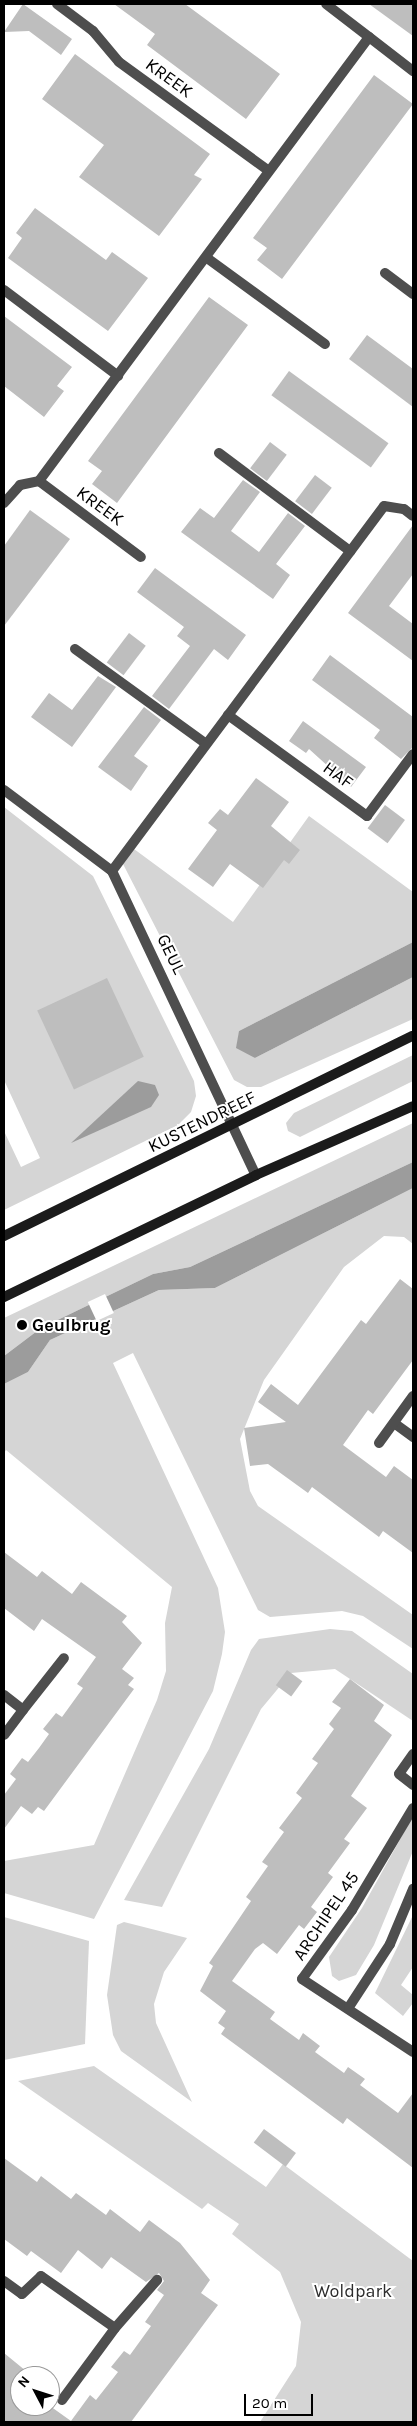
<!DOCTYPE html>
<style>
body{margin:0}
#map{position:relative;width:417px;height:2426px;overflow:hidden;background:#fff;font-family:Karla,sans-serif}
div>[style]{position:absolute}
.green>*{inset:0;background:#d5d5d5}
.water>*{inset:0;background:#9c9c9c}
.pier>*{inset:0;background:#fff;transform-origin:0 0}
.building>*{inset:0;background:#bebebe;transform-origin:0 0}
.minor>*{height:10px;margin:-5px;padding:0 5px;transform-origin:5px;border-radius:5px;background:#4e4e4e}
.secondary>*{height:10px;margin:-5px;padding:0 5px;transform-origin:5px;border-radius:5px;background:#1b1b1b}
.dots>*{width:14px;height:14px;translate:-50% -50%;box-sizing:border-box;border:2px solid #fff;border-radius:50%}
span{translate:-50% -50%;white-space:nowrap;text-align:center;line-height:1.15;-webkit-text-stroke:4px #fff;paint-order:stroke}
.street-label{font-size:18px;color:#000}
.poi-label{font-size:18px;color:#000;font-weight:700}
.left{translate:0 -50%;text-align:left}
.park-label{font-size:18px;color:#2c2c2c}
.frame{position:absolute;inset:0;border:5px solid #000;pointer-events:none}
.north{position:absolute;left:10px;top:2366px;width:50px;height:50px;box-sizing:border-box;background:#fff;border:1px solid #999;border-radius:50%;rotate:310deg;font-size:14px;font-weight:700;line-height:20px;text-align:center;color:#000}
.north::after{content:'';display:block;margin:auto;width:18px;height:22px;background:#000;clip-path:polygon(50% 0,100% 100%,50% 72%,0 100%)}
.scale{position:absolute;left:244px;top:2394px;width:69px;height:22px;box-sizing:border-box;border:2px solid #000;border-top:0;padding-left:6px;font-size:15px;line-height:18px;white-space:nowrap;color:#000;-webkit-text-stroke:4px #fff;paint-order:stroke}
</style>
<div id="map">
<div class="green">
<div style="clip-path:polygon(4px 807px,93px 876px,194px 1081px,196px 1096px,191px 1112px,178px 1125px,4px 1210px,4px 1131px,21px 1167px,40px 1158px,4px 1080px)"></div>
<div style="clip-path:polygon(309px 816px,413px 892px,413px 942px,239px 1031px,255px 1058px,413px 977px,413px 1019px,261px 1087px,247px 1087px,234px 1080px,123px 864px,134px 849px,233px 922px)"></div>
<div style="clip-path:polygon(413px 1055px,413px 1081px,300px 1137px,288px 1131px,286px 1123px,294px 1113px)"></div>
<div style="clip-path:polygon(413px 1123px,413px 1162px,190px 1267px,153px 1274px,41px 1328px,4px 1356px,4px 1318px)"></div>
<div style="clip-path:polygon(413px 1188px,413px 1244px,404px 1237px,384px 1236px,344px 1267px,264px 1380px,240px 1439px,250px 1491px,258px 1506px,413px 1615px,413px 1649px,363px 1616px,342px 1611px,270px 1617px,258px 1610px,133px 1353px,113px 1363px,218px 1588px,225px 1632px,222px 1654px,213px 1691px,94px 1919px,4px 1893px,4px 1861px,94px 1845px,157px 1700px,166px 1671px,165px 1623px,172px 1587px,6px 1450px,4px 1453px,4px 1384px,28px 1372px,50px 1340px,159px 1290px,215px 1288px)"></div>
<div style="clip-path:polygon(330px 1629px,352px 1631px,413px 1674px,413px 1721px,335px 1669px,291px 1673px,261px 1709px,162px 1907px,124px 1900px,209px 1749px,251px 1650px,259px 1639px)"></div>
<div style="clip-path:polygon(413px 1816px,413px 1851px,374px 1945px,356px 1975px,339px 1981px,332px 1976px,329px 1957px,362px 1908px)"></div>
<div style="clip-path:polygon(413px 1915px,413px 1967px,401px 1985px,413px 1995px,413px 2003px,403px 2016px,375px 1993px)"></div>
<div style="clip-path:polygon(4px 1917px,89px 1941px,85px 2044px,4px 2060px)"></div>
<div style="clip-path:polygon(124px 1922px,187px 1938px,164px 1972px,154px 2004px,156px 2023px,192px 2102px,121px 2051px,113px 2035px,107px 1995px,117px 1925px)"></div>
<div style="clip-path:polygon(94px 2066px,266px 2187px,283px 2164px,413px 2261px,413px 2422px,260px 2422px,296px 2366px,301px 2322px,280px 2272px,232px 2234px,239px 2224px,208px 2203px,202px 2209px,18px 2081px)"></div>
</div>
<div class="water">
<div style="clip-path:polygon(413px 942px,413px 977px,255px 1058px,236px 1048px,239px 1031px)"></div>
<div style="clip-path:polygon(138px 1081px,155px 1085px,159px 1095px,151px 1107px,71px 1143px)"></div>
<div style="clip-path:polygon(413px 1162px,413px 1188px,215px 1288px,159px 1290px,50px 1340px,28px 1372px,4px 1384px,4px 1356px,41px 1328px,153px 1274px,190px 1267px)"></div>
</div>
<div class="pier">
<div style="left:105px;top:1294px;width:21px;height:19px;rotate:65deg"></div>
</div>
<div class="building">
<div style="clip-path:polygon(23px 4px,72px 39px,61px 55px,29px 31px,4px 32px)"></div>
<div style="clip-path:polygon(114px 4px,185px 4px,280px 74px,246px 119px,147px 45px,155px 34px)"></div>
<div style="clip-path:polygon(369px 4px,413px 4px,413px 36px)"></div>
<div style="clip-path:polygon(75px 54px,210px 154px,194px 175px,202px 179px,159px 236px,79px 177px,104px 145px,42px 99px)"></div>
<div style="clip-path:polygon(374px 75px,413px 104px,282px 279px,257px 260px,267px 248px,253px 238px)"></div>
<div style="clip-path:polygon(35px 208px,106px 260px,112px 252px,148px 278px,108px 331px,8px 258px,22px 238px,16px 233px)"></div>
<div style="clip-path:polygon(209px 297px,248px 325px,117px 503px,92px 484px,102px 471px,88px 461px)"></div>
<div style="clip-path:polygon(4px 316px,72px 367px,57px 386px,64px 391px,44px 417px,4px 386px)"></div>
<div style="clip-path:polygon(367px 335px,413px 369px,413px 407px,349px 359px)"></div>
<div style="left:289px;top:371px;width:123px;height:30px;rotate:36deg"></div>
<div style="left:270px;top:442px;width:21px;height:33px;rotate:37deg"></div>
<div style="left:315px;top:475px;width:21px;height:33px;rotate:37deg"></div>
<div style="clip-path:polygon(243px 480px,260px 492px,231px 531px,259px 552px,288px 513px,305px 526px,276px 564px,290px 575px,273px 599px,181px 532px,200px 508px,214px 518px)"></div>
<div style="clip-path:polygon(30px 510px,70px 539px,4px 626px,4px 546px)"></div>
<div style="clip-path:polygon(413px 525px,413px 574px,389px 606px,413px 624px,413px 661px,348px 613px)"></div>
<div style="clip-path:polygon(155px 568px,246px 635px,228px 660px,214px 649px,169px 709px,152px 696px,190px 646px,177px 636px,184px 627px,137px 592px)"></div>
<div style="left:129px;top:633px;width:21px;height:37px;rotate:37deg"></div>
<div style="clip-path:polygon(330px 655px,413px 717px,413px 747px,401px 759px,374px 738px,380px 730px,312px 680px)"></div>
<div style="clip-path:polygon(98px 676px,116px 687px,72px 747px,31px 717px,49px 693px,72px 710px)"></div>
<div style="clip-path:polygon(144px 707px,161px 720px,134px 756px,148px 766px,131px 791px,98px 767px)"></div>
<div style="clip-path:polygon(303px 721px,366px 767px,351px 787px,309px 749px,306px 753px,289px 741px)"></div>
<div style="clip-path:polygon(256px 778px,289px 802px,271px 826px,300px 850px,289px 864px,284px 860px,263px 888px,230px 864px,213px 887px,188px 869px,217px 830px,208px 823px,220px 809px,228px 815px)"></div>
<div style="left:385px;top:805px;width:25px;height:29px;rotate:37deg"></div>
<div style="left:107px;top:978px;width:87px;height:77px;rotate:65deg"></div>
<div style="clip-path:polygon(400px 1279px,413px 1289px,413px 1360px,373px 1414px,368px 1410px,343px 1445px,386px 1477px,394px 1466px,413px 1480px,413px 1553px,383px 1531px,379px 1537px,312px 1487px,308px 1493px,268px 1464px,250px 1466px,244px 1428px,286px 1422px,258px 1402px,271px 1384px,298px 1405px,361px 1320px,366px 1324px)"></div>
<div style="clip-path:polygon(4px 1552px,37px 1577px,42px 1571px,72px 1594px,81px 1582px,127px 1616px,122px 1622px,142px 1643px,122px 1669px,134px 1678px,128px 1685px,134px 1689px,44px 1811px,38px 1807px,32px 1814px,21px 1806px,4px 1829px,4px 1795px,16px 1779px,10px 1774px,22px 1758px,28px 1762px,39px 1748px,49px 1734px,43px 1729px,56px 1713px,62px 1717px,83px 1688px,77px 1684px,96px 1657px,42px 1619px,34px 1631px,4px 1608px)"></div>
<div style="left:287px;top:1670px;width:19px;height:19px;rotate:36deg"></div>
<div style="clip-path:polygon(350px 1679px,384px 1705px,374px 1721px,392px 1735px,351px 1796px,367px 1808px,344px 1839px,350px 1843px,328px 1873px,333px 1877px,311px 1907px,317px 1912px,304px 1929px,299px 1925px,277px 1954px,263px 1943px,255px 1949px,232px 1981px,275px 2012px,270px 2019px,299px 2040px,303px 2033px,320px 2046px,315px 2052px,344px 2073px,348px 2067px,365px 2079px,360px 2085px,398px 2113px,413px 2093px,413px 2168px,347px 2118px,343px 2124px,221px 2034px,225px 2028px,218px 2023px,226px 2011px,200px 1991px,213px 1966px,209px 1963px,251px 1901px,246px 1897px,268px 1866px,262px 1862px,284px 1832px,279px 1828px,302px 1798px,296px 1793px,318px 1763px,312px 1759px,334px 1729px,329px 1724px,341px 1708px,332px 1702px)"></div>
<div style="left:264px;top:2129px;width:40px;height:17px;rotate:37deg"></div>
<div style="clip-path:polygon(4px 2158px,37px 2182px,41px 2176px,71px 2199px,76px 2193px,106px 2215px,110px 2209px,140px 2232px,149px 2220px,180px 2243px,210px 2280px,201px 2293px,218px 2305px,131px 2422px,4px 2422px,4px 2353px,26px 2371px,18px 2382px,20px 2406px,50px 2406px,71px 2421px,90px 2395px,96px 2400px,118px 2372px,111px 2367px,124px 2351px,130px 2355px,151px 2326px,145px 2322px,164px 2295px,157px 2290px,164px 2281px,159px 2273px,146px 2282px,111px 2257px,102px 2269px,78px 2250px,61px 2273px,31px 2251px,27px 2256px,4px 2239px)"></div>
</div>
<div class="minor">
<div style="left:57px;top:4px;width:45px;rotate:36.9deg"></div>
<div style="left:93px;top:31px;width:40px;rotate:50deg"></div>
<div style="left:119px;top:62px;width:185px;rotate:36deg"></div>
<div style="left:369px;top:37px;width:56px;rotate:37.7deg"></div>
<div style="left:207px;top:258px;width:146px;rotate:36.1deg"></div>
<div style="left:385px;top:273px;width:35px;rotate:37deg"></div>
<div style="left:4px;top:290px;width:143px;rotate:37deg"></div>
<div style="left:219px;top:453px;width:164px;rotate:36.8deg"></div>
<div style="left:39px;top:481px;width:127px;rotate:36.7deg"></div>
<div style="left:4px;top:503px;width:24px;rotate:-48deg"></div>
<div style="left:20px;top:485px;width:19px;rotate:-12deg"></div>
<div style="left:39px;top:481px;width:553px;rotate:-53.38deg"></div>
<div style="left:369px;top:37px;width:54px;rotate:-142.5deg"></div>
<div style="left:75px;top:649px;width:160px;rotate:35.9deg"></div>
<div style="left:228px;top:715px;width:172px;rotate:36deg"></div>
<div style="left:367px;top:816px;width:77px;rotate:-53.4deg"></div>
<div style="left:4px;top:790px;width:135px;rotate:36.9deg"></div>
<div style="left:112px;top:871px;width:336px;rotate:64.7deg"></div>
<div style="left:112px;top:871px;width:455px;rotate:-53.3deg"></div>
<div style="left:384px;top:506px;width:20px;rotate:9deg"></div>
<div style="left:404px;top:509px;width:11px;rotate:38deg"></div>
<div style="left:394px;top:1423px;width:24px;rotate:36deg"></div>
<div style="left:379px;top:1443px;width:58px;rotate:-54.1deg"></div>
<div style="left:4px;top:1695px;width:24px;rotate:38deg"></div>
<div style="left:23px;top:1710px;width:31px;rotate:127deg"></div>
<div style="left:23px;top:1710px;width:66px;rotate:-51.7deg"></div>
<div style="left:413px;top:1754px;width:24px;rotate:125deg"></div>
<div style="left:399px;top:1774px;width:18px;rotate:38deg"></div>
<div style="left:413px;top:1808px;width:119px;rotate:120.9deg"></div>
<div style="left:352px;top:1910px;width:85px;rotate:125.9deg"></div>
<div style="left:302px;top:1979px;width:133px;rotate:33.3deg"></div>
<div style="left:349px;top:2007px;width:75px;rotate:-56.9deg"></div>
<div style="left:390px;top:1944px;width:60px;rotate:-67.3deg"></div>
<div style="left:4px;top:2281px;width:22px;rotate:36deg"></div>
<div style="left:22px;top:2294px;width:26px;rotate:-43deg"></div>
<div style="left:41px;top:2276px;width:90px;rotate:35.1deg"></div>
<div style="left:62px;top:2400px;width:89px;rotate:-53.6deg"></div>
<div style="left:115px;top:2328px;width:64px;rotate:-48.8deg"></div>
</div>
<div class="secondary">
<div style="left:4px;top:1236px;width:455px;rotate:-26.1deg"></div>
<div style="left:4px;top:1297px;width:280px;rotate:-25.8deg"></div>
<div style="left:256px;top:1175px;width:171px;rotate:-23.7deg"></div>
</div>
<div class="dots">
<div style="left:22px;top:1325px;background:#000"></div>
</div>
<div class="street-label">
<span style="left:169px;top:78px;rotate:36deg">KREEK</span>
<span style="left:100px;top:506px;rotate:36deg">KREEK</span>
<span style="left:338px;top:775px;rotate:36deg">HAF</span>
<span style="left:171px;top:954px;rotate:64deg">GEUL</span>
<span style="left:202px;top:1122px;rotate:-26deg">KUSTENDREEF</span>
<span style="left:326px;top:1916px;rotate:-56deg">ARCHIPEL 45</span>
</div>
<div class="poi-label">
<span class="left" style="left:32px;top:1325px">Geulbrug</span>
</div>
<div class="park-label">
<span style="left:353px;top:2291px">Woldpark</span>
</div>
<div class="frame"></div>
<div class="north">N</div>
<div class="scale">20 m</div>
</div>
